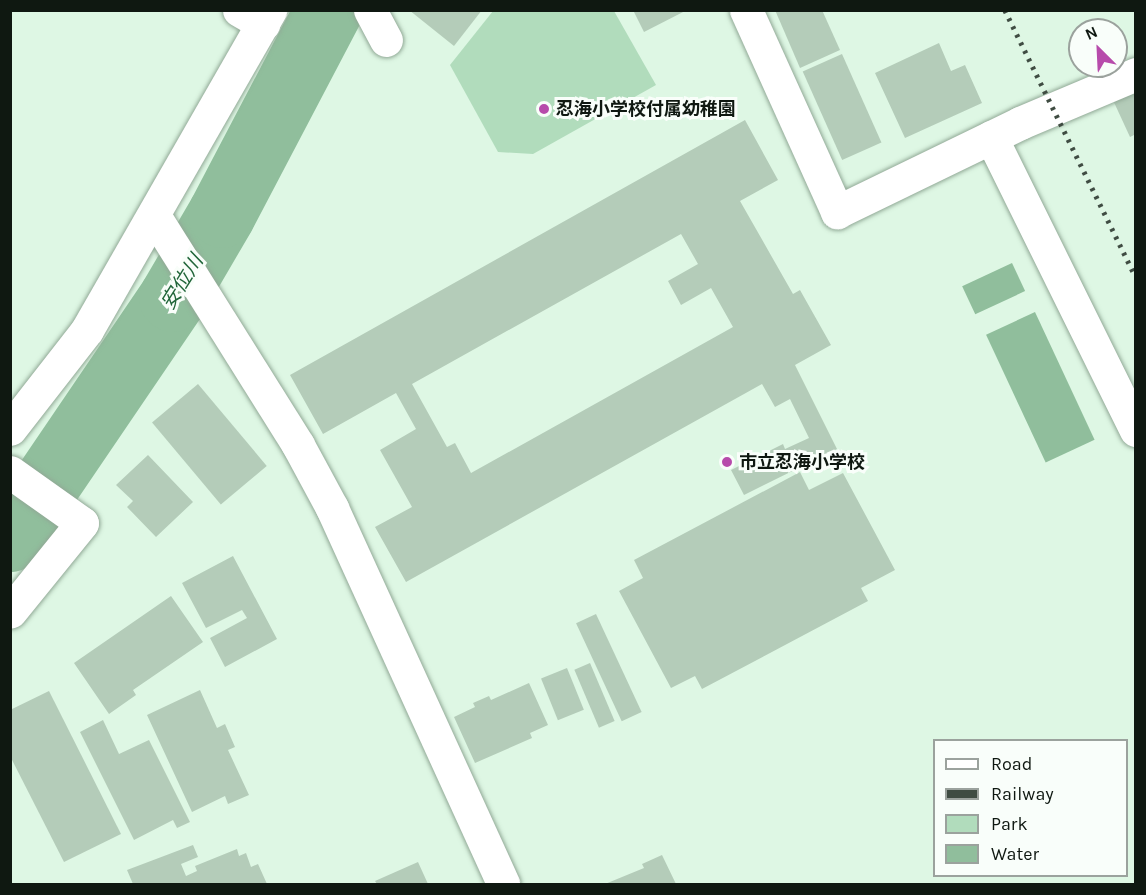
<!DOCTYPE html>
<meta charset="utf-8">
<style>
body{margin:0}
#map{position:relative;width:1146px;height:895px;overflow:hidden;background:#def7e4;font-family:Karla,"Noto Sans JP",sans-serif}
div>[style]{position:absolute}
.green>*{inset:0;background:#b1dcbc}
.water>*{inset:0;background:#90be9c;transform-origin:0 0}
.river>*{height:68px;margin:-34px;padding:0 34px;transform-origin:34px;border-radius:34px;background:#90be9c}
.building>*{inset:0;background:#b4ccb9;transform-origin:0 0}
.roads{filter:drop-shadow(0 0 2px #91a996) drop-shadow(0 0 2px #91a996)}
.street>*{height:33px;margin:-16.5px;padding:0 16.5px;transform-origin:16.5px;border-radius:16.5px;background:#fff}
.rail>*{height:4.5px;margin-top:-2.25px;transform-origin:0;background:repeating-linear-gradient(90deg,#3f4c42 0 3px,transparent 0 9px)}
.dots>*{width:16px;height:16px;translate:-50% -50%;box-sizing:border-box;border:3px solid #f9fefa;border-radius:50%}
span{translate:-50% -50%;white-space:nowrap;text-align:center;line-height:1.15;-webkit-text-stroke:6px #f9fefa;paint-order:stroke}
.poi-label{font-size:18px;color:#0f1811;font-weight:700}
.left{translate:0 -50%;text-align:left}
.water-label{font-size:20px;color:#21663a;font-style:italic}
.frame{position:absolute;inset:0;border:12px solid #0f1811;pointer-events:none}
.legend{position:absolute;left:933px;top:739px;width:195px;height:138px;box-sizing:border-box;background:#f9fefa;border:2px solid #9ba29d;margin:0;padding:8px 10px;list-style:none;font-size:18px;color:#0f1811}
.legend li{display:flex;align-items:center;gap:12px;height:30px}
.legend b{width:30px;border:2px solid #9ba29d}
.north{position:absolute;left:1068px;top:18px;width:60px;height:60px;box-sizing:border-box;background:#f9fefa;border:2px solid #9ba29d;border-radius:50%;rotate:336deg;font-size:16px;font-weight:700;line-height:24px;text-align:center;color:#0f1811}
.north::after{content:'';display:block;margin:auto;width:21px;height:27px;background:#b74bab;clip-path:polygon(50% 0,100% 100%,50% 72%,0 100%)}
</style>
<div id="map">
<div class="green">
<div style="clip-path:polygon(493px 11px,614px 11px,656px 85px,533px 154px,498px 152px,450px 65px)"></div>
</div>
<div class="water">
<div style="left:1012px;top:263px;width:31px;height:55px;rotate:65deg"></div>
<div style="left:1035px;top:312px;width:141px;height:54px;rotate:65deg"></div>
</div>
<div class="river">
<div style="left:10px;top:538px;width:290px;rotate:-55.8deg"></div>
<div style="left:173px;top:298px;width:97px;rotate:-59.7deg"></div>
<div style="left:222px;top:214px;width:230px;rotate:-62.3deg"></div>
</div>
<div class="building">
<div style="clip-path:polygon(409px 10px,482px 10px,454px 46px)"></div>
<div style="clip-path:polygon(633px 10px,687px 10px,644px 32px)"></div>
<div style="clip-path:polygon(775px 10px,822px 10px,840px 50px,800px 68px)"></div>
<div style="clip-path:polygon(939px 43px,951px 71px,965px 65px,982px 103px,905px 138px,875px 73px)"></div>
<div style="left:842px;top:54px;width:97px;height:43px;rotate:66deg"></div>
<div style="clip-path:polygon(1136px 87px,1136px 134px,1130px 137px,1112px 98px)"></div>
<div style="clip-path:polygon(evenodd,745px 120px,778px 180px,740px 201px,793px 294px,800px 290px,831px 345px,795px 365px,837px 449px,744px 495px,731px 470px,783px 444px,785px 449px,809px 438px,790px 399px,775px 407px,762px 384px,406px 582px,375px 527px,412px 507px,380px 450px,416px 429px,396px 393px,323px 434px,290px 375px,745px 120px,681px 234px,698px 264px,668px 281px,681px 305px,711px 288px,733px 327px,471px 473px,455px 443px,447px 447px,412px 384px,681px 234px)"></div>
<div style="left:198px;top:384px;width:107px;height:60px;rotate:50deg"></div>
<div style="clip-path:polygon(148px 455px,193px 502px,156px 537px,127px 507px,133px 501px,116px 485px)"></div>
<div style="clip-path:polygon(800px 472px,809px 490px,843px 473px,895px 570px,861px 588px,868px 601px,702px 689px,695px 676px,671px 688px,619px 591px,643px 578px,634px 560px)"></div>
<div style="clip-path:polygon(233px 556px,277px 639px,225px 667px,210px 638px,247px 618px,242px 610px,206px 628px,182px 583px)"></div>
<div style="clip-path:polygon(171px 596px,203px 642px,133px 690px,136px 695px,109px 714px,74px 663px)"></div>
<div style="left:596px;top:614px;width:108px;height:22px;rotate:65deg"></div>
<div style="left:590px;top:663px;width:63px;height:17px;rotate:67deg"></div>
<div style="left:567px;top:668px;width:45px;height:28px;rotate:68deg"></div>
<div style="clip-path:polygon(529px 683px,548px 725px,530px 733px,532px 738px,475px 763px,454px 717px,475px 707px,473px 703px,489px 696px,491px 700px)"></div>
<div style="clip-path:polygon(200px 690px,217px 728px,225px 724px,235px 747px,228px 750px,249px 795px,228px 804px,225px 796px,192px 812px,147px 715px)"></div>
<div style="clip-path:polygon(49px 691px,121px 834px,64px 862px,10px 756px,10px 710px)"></div>
<div style="clip-path:polygon(103px 720px,119px 754px,149px 740px,190px 822px,177px 828px,173px 820px,134px 840px,80px 732px)"></div>
<div style="clip-path:polygon(193px 845px,198px 857px,181px 864px,186px 876px,197px 871px,195px 866px,237px 849px,239px 856px,246px 853px,251px 867px,258px 864px,267px 884px,133px 884px,127px 870px)"></div>
<div style="clip-path:polygon(662px 855px,676px 884px,605px 884px,644px 868px,642px 864px)"></div>
<div style="clip-path:polygon(418px 862px,428px 884px,377px 884px,375px 881px)"></div>
</div>
<div class="roads">
<div class="street">
<div style="left:239px;top:10px;width:28px;rotate:30deg"></div>
<div style="left:370px;top:10px;width:34px;rotate:62deg"></div>
<div style="left:746px;top:10px;width:222px;rotate:65.7deg"></div>
<div style="left:837px;top:212px;width:203px;rotate:-25.9deg"></div>
<div style="left:1020px;top:123px;width:126px;rotate:-22.9deg"></div>
<div style="left:991px;top:137px;width:327px;rotate:63.7deg"></div>
<div style="left:155px;top:217px;width:269px;rotate:57.9deg"></div>
<div style="left:298px;top:445px;width:72px;rotate:61.6deg"></div>
<div style="left:332px;top:508px;width:413px;rotate:65.5deg"></div>
<div style="left:10px;top:429px;width:125px;rotate:-52.1deg"></div>
<div style="left:87px;top:330px;width:369px;rotate:-60.2deg"></div>
<div style="left:10px;top:472px;width:88px;rotate:35.3deg"></div>
<div style="left:82px;top:523px;width:114px;rotate:129deg"></div>
</div>
</div>
<div class="rail">
<div style="left:1005px;top:10px;width:297px;rotate:63.9deg"></div>
</div>
<div class="dots">
<div style="left:544px;top:109px;background:#b74bab"></div>
<div style="left:727px;top:462px;background:#b74bab"></div>
</div>
<div class="poi-label">
<span class="left" style="left:556px;top:109px">忍海小学校付属幼稚園</span>
<span class="left" style="left:739px;top:462px">市立忍海小学校</span>
</div>
<div class="water-label">
<span style="left:182px;top:282px;rotate:-58deg">安位川</span>
</div>
<div class="frame"></div>
<ul class="legend">
<li><b style="height:8px;background:#fff"></b>Road</li>
<li><b style="height:8px;background:#3f4c42"></b>Railway</li>
<li><b style="height:16px;background:#b1dcbc"></b>Park</li>
<li><b style="height:16px;background:#90be9c"></b>Water</li>
</ul>
<div class="north">N</div>
</div>
